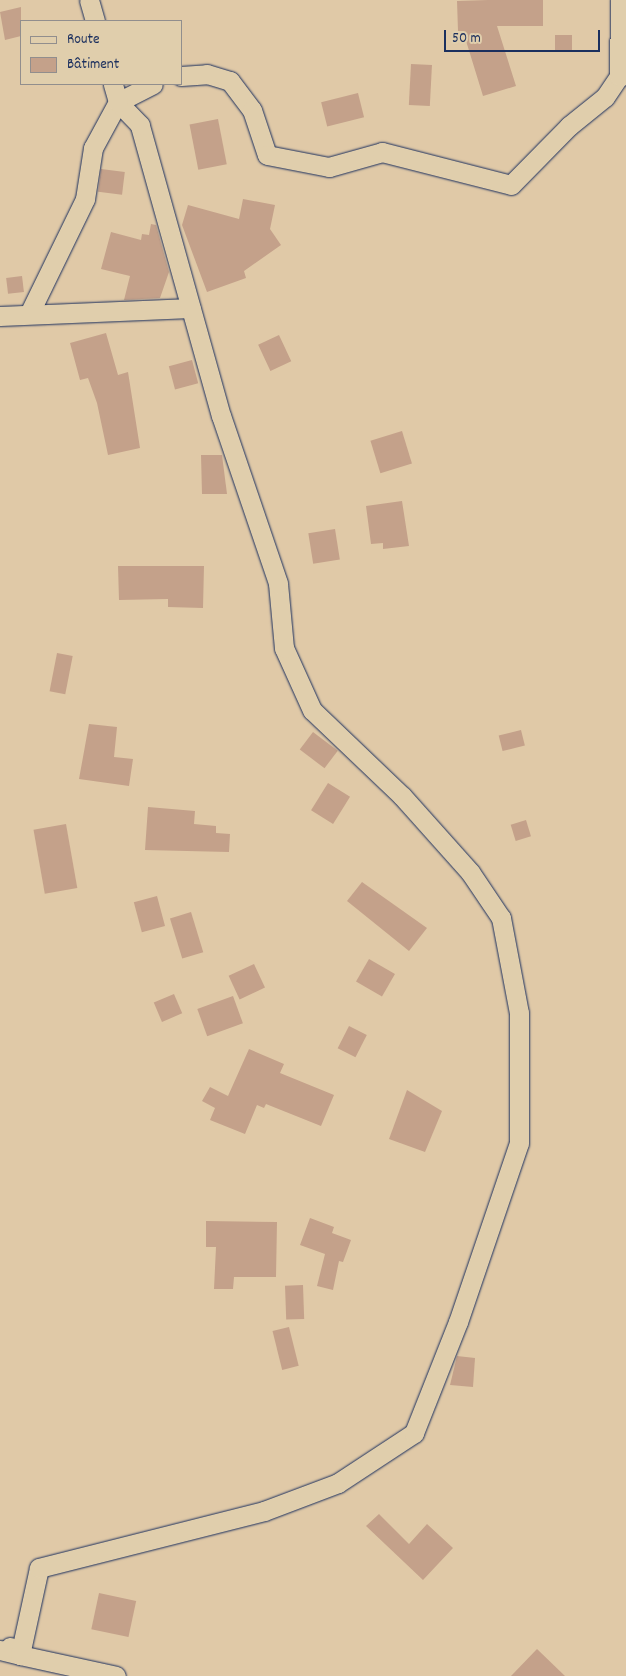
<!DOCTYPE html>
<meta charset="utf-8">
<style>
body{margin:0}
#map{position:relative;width:626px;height:1676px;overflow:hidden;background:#e0c9a7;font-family:Dekko,sans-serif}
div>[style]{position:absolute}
.building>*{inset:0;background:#c4a18a;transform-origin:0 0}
.roads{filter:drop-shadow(0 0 1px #1b2f5e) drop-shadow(0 0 1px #1b2f5e)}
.street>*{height:19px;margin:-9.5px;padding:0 9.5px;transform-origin:9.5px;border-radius:9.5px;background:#e0ceac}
span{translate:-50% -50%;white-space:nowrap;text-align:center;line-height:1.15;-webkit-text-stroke:5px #e0ceac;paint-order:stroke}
.legend{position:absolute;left:20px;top:20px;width:162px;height:65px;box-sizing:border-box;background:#e0ceac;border:1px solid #918e8d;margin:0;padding:6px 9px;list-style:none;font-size:15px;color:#1b2f5e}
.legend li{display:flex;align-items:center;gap:10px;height:25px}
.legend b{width:25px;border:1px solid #918e8d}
.scale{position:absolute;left:444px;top:30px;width:156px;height:22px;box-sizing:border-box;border:2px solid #1b2f5e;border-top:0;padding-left:6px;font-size:15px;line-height:18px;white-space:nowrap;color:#1b2f5e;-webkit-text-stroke:4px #e0ceac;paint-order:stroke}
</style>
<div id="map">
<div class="building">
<div style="clip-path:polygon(488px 0,543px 0,543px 26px,497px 26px,516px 86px,483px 96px,463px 31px,458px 31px,457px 1px)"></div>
<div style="clip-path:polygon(21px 7px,21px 36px,5px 40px,0 12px)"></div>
<div style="left:555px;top:35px;width:17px;height:16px"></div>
<div style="left:411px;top:64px;width:21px;height:41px;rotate:3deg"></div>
<div style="left:358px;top:93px;width:25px;height:38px;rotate:76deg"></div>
<div style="left:218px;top:119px;width:46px;height:29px;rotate:79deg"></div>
<div style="left:101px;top:169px;width:24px;height:23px;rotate:7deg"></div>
<div style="clip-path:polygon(243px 199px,275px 205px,270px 229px,281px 245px,244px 271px,246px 278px,207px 292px,182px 225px,188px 205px,239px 219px)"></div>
<div style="clip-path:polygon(151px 224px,156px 225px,169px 272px,160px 298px,124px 300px,130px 276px,101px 269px,111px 232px,141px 240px,142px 234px,149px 235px)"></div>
<div style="left:22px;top:276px;width:16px;height:16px;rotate:83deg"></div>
<div style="clip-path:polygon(106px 333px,118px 375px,128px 372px,140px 448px,108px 455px,97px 403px,88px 378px,80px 380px,70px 343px)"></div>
<div style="left:279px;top:335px;width:29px;height:23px;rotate:65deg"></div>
<div style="left:192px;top:360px;width:24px;height:24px;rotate:75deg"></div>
<div style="left:402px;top:431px;width:34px;height:33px;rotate:73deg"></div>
<div style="clip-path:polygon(201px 455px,222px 455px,227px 494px,202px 494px)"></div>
<div style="clip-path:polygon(402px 501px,409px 546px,383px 549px,383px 543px,371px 544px,366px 506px)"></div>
<div style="left:335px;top:529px;width:31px;height:27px;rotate:81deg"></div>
<div style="clip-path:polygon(118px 566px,204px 566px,203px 608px,168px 607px,168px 599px,119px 600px)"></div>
<div style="left:57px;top:653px;width:16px;height:39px;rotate:11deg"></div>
<div style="clip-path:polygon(89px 724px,117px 727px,114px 757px,133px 759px,129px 786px,79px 779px)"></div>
<div style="left:521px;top:730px;width:16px;height:23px;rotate:76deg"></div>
<div style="left:313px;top:732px;width:31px;height:22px;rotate:37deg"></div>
<div style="left:328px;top:783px;width:26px;height:32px;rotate:32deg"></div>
<div style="clip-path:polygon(148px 807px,195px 811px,194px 824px,216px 826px,216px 833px,230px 834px,229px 852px,145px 850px)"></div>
<div style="left:526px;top:820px;width:17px;height:16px;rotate:73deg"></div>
<div style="left:66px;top:824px;width:65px;height:33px;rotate:80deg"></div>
<div style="clip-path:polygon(362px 882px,427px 928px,409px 951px,347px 901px)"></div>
<div style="left:157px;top:896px;width:31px;height:24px;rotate:75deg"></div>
<div style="left:191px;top:912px;width:42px;height:22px;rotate:73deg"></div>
<div style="left:369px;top:959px;width:30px;height:26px;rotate:30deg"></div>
<div style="left:254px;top:964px;width:26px;height:28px;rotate:65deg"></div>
<div style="left:174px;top:994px;width:21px;height:22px;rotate:67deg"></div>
<div style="left:233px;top:996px;width:29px;height:38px;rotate:70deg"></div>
<div style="left:349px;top:1026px;width:20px;height:25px;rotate:27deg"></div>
<div style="clip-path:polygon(249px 1049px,284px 1064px,280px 1073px,334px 1095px,321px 1126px,266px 1104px,264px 1108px,257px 1105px,245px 1134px,210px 1120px,215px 1108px,202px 1101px,210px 1087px,228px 1096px)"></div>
<div style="clip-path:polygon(407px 1090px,442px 1111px,425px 1152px,389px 1139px)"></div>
<div style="clip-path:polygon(310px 1218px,334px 1227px,332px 1233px,351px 1240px,343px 1262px,339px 1261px,333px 1290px,317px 1286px,325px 1254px,300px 1245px)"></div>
<div style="clip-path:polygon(206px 1221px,277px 1222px,276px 1277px,234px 1277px,233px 1289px,214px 1289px,216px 1247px,206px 1247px)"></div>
<div style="left:303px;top:1285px;width:34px;height:18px;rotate:88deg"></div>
<div style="left:289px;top:1327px;width:40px;height:17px;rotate:76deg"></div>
<div style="clip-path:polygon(457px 1356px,475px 1358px,473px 1387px,450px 1385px)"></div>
<div style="clip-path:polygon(379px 1514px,409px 1544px,427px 1524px,453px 1548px,423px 1580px,366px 1526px)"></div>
<div style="left:99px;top:1593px;width:38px;height:37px;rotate:12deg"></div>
<div style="clip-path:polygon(537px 1649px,565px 1676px,511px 1676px)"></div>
</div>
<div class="roads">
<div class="street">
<div style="left:89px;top:0;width:22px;rotate:74deg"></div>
<div style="left:181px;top:76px;width:26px;rotate:-4deg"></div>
<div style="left:207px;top:74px;width:24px;rotate:17deg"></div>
<div style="left:230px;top:81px;width:36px;rotate:53deg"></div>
<div style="left:252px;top:110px;width:47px;rotate:71.6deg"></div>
<div style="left:267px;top:155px;width:63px;rotate:11deg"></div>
<div style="left:329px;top:167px;width:55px;rotate:-15.8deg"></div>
<div style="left:382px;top:152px;width:133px;rotate:14.3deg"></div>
<div style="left:511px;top:185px;width:83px;rotate:-45.5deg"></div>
<div style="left:569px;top:126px;width:46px;rotate:-38.9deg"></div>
<div style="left:605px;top:97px;width:25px;rotate:-56deg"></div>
<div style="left:619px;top:76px;width:7px;rotate:-8deg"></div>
<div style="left:619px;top:76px;width:76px;rotate:-89.2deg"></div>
<div style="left:29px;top:314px;width:128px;rotate:-64deg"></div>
<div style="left:85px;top:199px;width:52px;rotate:-81.1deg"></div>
<div style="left:93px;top:148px;width:52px;rotate:-61.5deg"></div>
<div style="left:118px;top:102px;width:39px;rotate:-27deg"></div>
<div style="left:0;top:316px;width:191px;rotate:-2.4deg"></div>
<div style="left:10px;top:1647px;width:13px;rotate:39deg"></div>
<div style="left:20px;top:1655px;width:98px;rotate:12.3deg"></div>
<div style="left:0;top:1650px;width:21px;rotate:14deg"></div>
<div style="left:20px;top:1655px;width:89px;rotate:-77.7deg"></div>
<div style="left:39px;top:1568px;width:232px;rotate:-14.2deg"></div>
<div style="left:264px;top:1511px;width:79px;rotate:-20.7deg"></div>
<div style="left:338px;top:1483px;width:91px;rotate:-33.3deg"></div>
<div style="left:414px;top:1433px;width:119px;rotate:-68.4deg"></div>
<div style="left:458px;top:1322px;width:189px;rotate:-71.2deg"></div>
<div style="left:519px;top:1143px;width:130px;rotate:-90deg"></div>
<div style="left:519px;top:1013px;width:97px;rotate:-100.7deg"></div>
<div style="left:501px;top:918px;width:55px;rotate:-124deg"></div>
<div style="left:470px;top:872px;width:102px;rotate:-131.8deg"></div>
<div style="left:402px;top:796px;width:124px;rotate:-136.3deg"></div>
<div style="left:312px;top:710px;width:68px;rotate:-114.3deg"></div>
<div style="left:284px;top:648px;width:65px;rotate:-95.3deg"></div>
<div style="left:278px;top:583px;width:176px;rotate:-108.8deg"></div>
<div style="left:221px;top:416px;width:302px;rotate:-105.6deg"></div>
<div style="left:140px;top:125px;width:32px;rotate:-134deg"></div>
<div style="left:118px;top:102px;width:19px;rotate:-106deg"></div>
</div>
</div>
<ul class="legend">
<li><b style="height:6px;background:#e0ceac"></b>Route</li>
<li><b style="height:14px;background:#c4a18a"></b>Bâtiment</li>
</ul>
<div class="scale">50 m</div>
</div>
